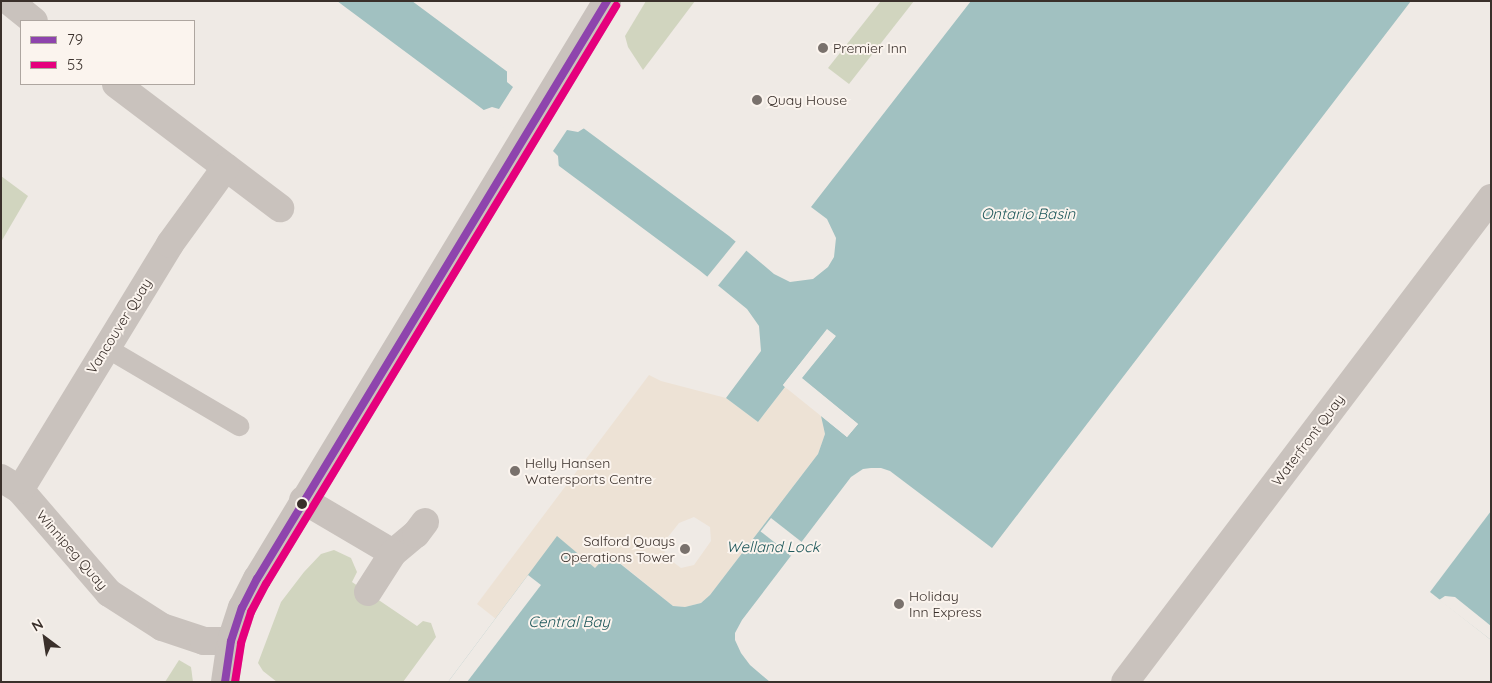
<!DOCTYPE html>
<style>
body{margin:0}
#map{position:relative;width:1492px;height:683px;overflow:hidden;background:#efeae5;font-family:Quicksand,sans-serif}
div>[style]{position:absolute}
.green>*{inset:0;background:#d1d5bf}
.plaza>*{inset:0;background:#ede2d5}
.water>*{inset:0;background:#a1c1c1}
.pier>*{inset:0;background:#efeae5;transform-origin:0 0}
.pedestrian>*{height:20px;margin:-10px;padding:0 10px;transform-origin:10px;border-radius:10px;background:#c9c2bd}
.minor>*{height:28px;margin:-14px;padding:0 14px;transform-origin:14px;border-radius:14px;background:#c9c2bd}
.bus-1>*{height:8px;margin:-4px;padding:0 4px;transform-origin:4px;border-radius:4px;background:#8e44ad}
.bus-2>*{height:8px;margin:-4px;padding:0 4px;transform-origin:4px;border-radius:4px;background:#e5007d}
.dots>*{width:14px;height:14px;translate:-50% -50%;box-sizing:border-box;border:2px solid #fbf4ee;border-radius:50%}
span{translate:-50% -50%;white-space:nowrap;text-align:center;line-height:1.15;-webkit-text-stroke:4px #fbf4ee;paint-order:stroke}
.poi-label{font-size:14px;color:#3a302b}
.left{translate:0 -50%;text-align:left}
.right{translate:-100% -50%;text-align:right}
.street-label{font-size:14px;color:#3a302b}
.water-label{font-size:15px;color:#20595c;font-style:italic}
.frame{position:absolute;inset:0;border:2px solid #3a302b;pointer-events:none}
.legend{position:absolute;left:20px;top:20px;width:175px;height:65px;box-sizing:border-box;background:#fbf4ee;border:1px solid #aea6a0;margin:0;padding:6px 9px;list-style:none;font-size:15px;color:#3a302b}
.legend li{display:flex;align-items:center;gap:10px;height:25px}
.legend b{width:25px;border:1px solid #aea6a0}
.north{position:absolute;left:20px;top:613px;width:50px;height:50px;-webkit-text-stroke:4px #fbf4ee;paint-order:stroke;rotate:329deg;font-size:14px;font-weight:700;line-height:20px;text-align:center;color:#3a302b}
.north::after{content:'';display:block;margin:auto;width:18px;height:22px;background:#3a302b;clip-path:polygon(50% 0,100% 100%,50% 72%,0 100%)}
</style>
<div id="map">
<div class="green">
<div style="clip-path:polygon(646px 1px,695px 1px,643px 70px,628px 47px,625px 36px)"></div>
<div style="clip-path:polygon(881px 1px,914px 1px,849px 84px,828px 68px)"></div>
<div style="clip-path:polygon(1px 176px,28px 196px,1px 242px)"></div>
<div style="clip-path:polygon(334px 550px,351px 558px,357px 572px,352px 582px,417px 626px,423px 621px,431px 623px,436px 637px,403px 682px,277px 682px,263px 671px,258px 663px,281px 602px,304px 572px,321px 554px)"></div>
<div style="clip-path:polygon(179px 660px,191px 667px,193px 682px,165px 682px)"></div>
</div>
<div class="plaza">
<div style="clip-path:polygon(evenodd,649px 375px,661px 381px,726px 398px,758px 422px,785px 387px,821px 416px,825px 434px,818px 454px,710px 595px,701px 603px,685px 607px,673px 606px,609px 554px,595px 568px,557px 537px,496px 619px,477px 604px,649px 375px,694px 517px,710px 527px,711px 541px,694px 565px,681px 568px,665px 556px,664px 542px,679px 523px,694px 517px)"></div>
</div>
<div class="water">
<div style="clip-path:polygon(337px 1px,412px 1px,729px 236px,774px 274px,790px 282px,813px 279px,828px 267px,834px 257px,836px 238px,827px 219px,811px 207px,971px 1px,1411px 1px,992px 548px,890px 471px,881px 468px,871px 468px,863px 469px,851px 477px,742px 620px,735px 633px,735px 640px,741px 653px,750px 665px,770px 682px,448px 682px,557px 536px,595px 568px,608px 554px,673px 606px,685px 607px,701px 603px,710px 595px,818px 454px,825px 434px,821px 416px,847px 437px,858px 424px,801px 378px,835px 337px,827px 330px,783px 385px,785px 387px,758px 422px,726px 398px,761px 351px,759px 326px,747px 309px,699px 270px)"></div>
<div style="clip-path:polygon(1491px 511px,1491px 640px,1430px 592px)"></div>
</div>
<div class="pier">
<div style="clip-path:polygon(507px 69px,586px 127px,578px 132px,567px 130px,553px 151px,558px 156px,559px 169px,481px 111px,492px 107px,499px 109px,513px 87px,507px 82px)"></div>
<div style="left:737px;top:240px;width:14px;height:48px;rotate:39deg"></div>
<div style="clip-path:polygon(827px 329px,836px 336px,802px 378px,858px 424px,847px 437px,819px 414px,822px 413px,847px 434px,855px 424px,799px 379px,832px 337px,827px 333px,786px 385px,787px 389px,783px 385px)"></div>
<div style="left:771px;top:518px;width:41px;height:17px;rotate:38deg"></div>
<div style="clip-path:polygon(528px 575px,541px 585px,467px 682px,448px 682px)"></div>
<div style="clip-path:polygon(1445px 596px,1455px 597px,1491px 626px,1491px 640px,1439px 600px)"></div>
</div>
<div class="pedestrian">
<div style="left:105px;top:347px;width:156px;rotate:30.5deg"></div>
</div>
<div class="minor">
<div style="left:9px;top:1px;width:32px;rotate:39deg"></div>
<div style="left:116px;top:84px;width:206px;rotate:37.1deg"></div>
<div style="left:1px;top:478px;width:22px;rotate:32deg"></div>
<div style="left:20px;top:490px;width:136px;rotate:49.2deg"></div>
<div style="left:109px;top:593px;width:63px;rotate:32.7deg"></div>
<div style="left:162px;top:627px;width:44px;rotate:18.4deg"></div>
<div style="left:204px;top:641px;width:27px"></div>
<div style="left:20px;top:490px;width:288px;rotate:-58.6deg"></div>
<div style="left:170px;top:244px;width:95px;rotate:-54deg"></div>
<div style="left:303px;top:500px;width:104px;rotate:30.5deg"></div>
<div style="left:393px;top:553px;width:30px;rotate:-40deg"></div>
<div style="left:416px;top:534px;width:15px;rotate:-53deg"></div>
<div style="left:368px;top:592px;width:46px;rotate:-57.3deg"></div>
<div style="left:225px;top:682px;width:41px;rotate:-81.7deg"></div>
<div style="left:231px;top:641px;width:35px;rotate:-72deg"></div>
<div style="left:242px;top:608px;width:33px;rotate:-63deg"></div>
<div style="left:257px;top:579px;width:676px;rotate:-58.8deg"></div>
<div style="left:1125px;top:682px;width:607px;rotate:-52.9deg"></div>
</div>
<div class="bus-1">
<div style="left:225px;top:682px;width:41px;rotate:-81.7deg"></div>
<div style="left:231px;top:641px;width:35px;rotate:-72deg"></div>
<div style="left:242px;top:608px;width:33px;rotate:-63deg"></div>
<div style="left:257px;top:579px;width:676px;rotate:-58.8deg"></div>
</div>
<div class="bus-2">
<div style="left:235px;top:682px;width:39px;rotate:-81deg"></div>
<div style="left:241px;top:643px;width:33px;rotate:-72deg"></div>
<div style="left:251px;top:612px;width:32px;rotate:-62deg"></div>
<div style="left:266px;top:584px;width:676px;rotate:-58.8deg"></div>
</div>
<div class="dots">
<div style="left:823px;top:48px;background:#79716c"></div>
<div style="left:757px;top:100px;background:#79716c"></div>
<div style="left:515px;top:471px;background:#79716c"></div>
<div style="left:302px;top:504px;background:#3a302b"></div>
<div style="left:685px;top:549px;background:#79716c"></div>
<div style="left:899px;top:604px;background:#79716c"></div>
</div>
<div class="poi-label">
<span class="left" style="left:833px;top:48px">Premier Inn</span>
<span class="left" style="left:767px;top:100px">Quay House</span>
<span class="left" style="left:525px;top:471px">Helly Hansen<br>Watersports Centre</span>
<span class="right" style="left:675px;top:549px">Salford Quays<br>Operations Tower</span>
<span class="left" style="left:909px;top:604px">Holiday<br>Inn Express</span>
</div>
<div class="street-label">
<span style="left:119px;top:326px;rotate:-58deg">Vancouver Quay</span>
<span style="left:1308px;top:440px;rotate:-53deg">Waterfront Quay</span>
<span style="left:72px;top:550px;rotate:49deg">Winnipeg Quay</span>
</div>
<div class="water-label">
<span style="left:1028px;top:214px">Ontario Basin</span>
<span style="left:773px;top:547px">Welland Lock</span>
<span style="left:569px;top:622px">Central Bay</span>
</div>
<div class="frame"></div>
<ul class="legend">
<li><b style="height:6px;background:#8e44ad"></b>79</li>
<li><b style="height:6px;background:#e5007d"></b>53</li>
</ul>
<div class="north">N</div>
</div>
